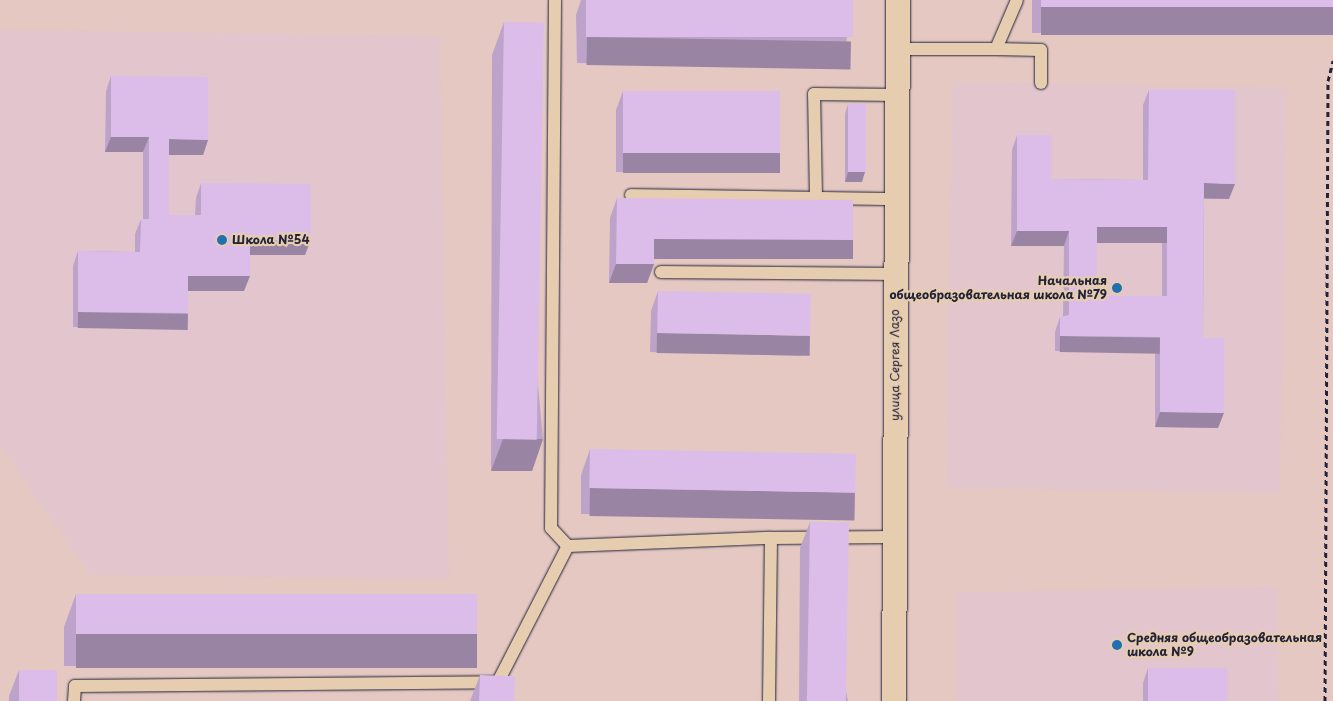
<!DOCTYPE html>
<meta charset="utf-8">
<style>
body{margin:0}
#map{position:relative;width:1333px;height:701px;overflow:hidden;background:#e4c8c1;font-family:"Playpen Sans",sans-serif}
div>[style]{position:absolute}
.built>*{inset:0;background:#e2c5cd;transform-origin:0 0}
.path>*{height:3px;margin-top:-1.5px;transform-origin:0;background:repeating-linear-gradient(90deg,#22223b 0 5px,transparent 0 9px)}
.roads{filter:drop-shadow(0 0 1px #22223b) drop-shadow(0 0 1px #22223b)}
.service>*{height:12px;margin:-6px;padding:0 6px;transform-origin:6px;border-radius:6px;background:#e7cdaf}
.minor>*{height:24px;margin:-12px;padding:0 12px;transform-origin:12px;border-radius:12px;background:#e7cdaf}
.wall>*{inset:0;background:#bda3c9;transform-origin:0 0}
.shaded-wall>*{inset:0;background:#9a84a4;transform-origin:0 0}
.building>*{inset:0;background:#dcbdea;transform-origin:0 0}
.dots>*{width:14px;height:14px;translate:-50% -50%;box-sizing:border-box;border:2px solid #e7cdaf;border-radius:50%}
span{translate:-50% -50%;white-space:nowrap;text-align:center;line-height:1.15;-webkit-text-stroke:4.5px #e7cdaf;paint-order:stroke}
.poi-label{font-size:12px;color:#22223b;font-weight:700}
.left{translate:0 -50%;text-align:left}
.right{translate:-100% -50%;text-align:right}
.street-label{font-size:12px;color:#22223b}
</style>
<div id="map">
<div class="built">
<div style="clip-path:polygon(0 30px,440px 36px,449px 579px,90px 575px,0 445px)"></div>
<div style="left:953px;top:82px;width:334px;height:405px;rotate:1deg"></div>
<div style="left:1277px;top:587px;width:114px;height:321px;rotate:89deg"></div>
</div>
<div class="path">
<div style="left:1325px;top:701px;width:620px;rotate:-89.72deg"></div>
<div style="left:1328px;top:81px;width:21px;rotate:-76deg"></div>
</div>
<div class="roads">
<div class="service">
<div style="left:555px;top:0;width:528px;rotate:90.43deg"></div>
<div style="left:551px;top:528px;width:25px;rotate:47deg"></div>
<div style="left:568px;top:546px;width:203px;rotate:-2.3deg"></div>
<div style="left:771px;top:538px;width:124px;rotate:-0.5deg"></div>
<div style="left:897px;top:49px;width:99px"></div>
<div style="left:996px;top:49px;width:53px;rotate:-66.8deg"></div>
<div style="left:996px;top:49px;width:45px;rotate:1.3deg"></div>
<div style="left:1041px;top:50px;width:33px;rotate:90deg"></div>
<div style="left:631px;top:195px;width:265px;rotate:0.9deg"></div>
<div style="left:816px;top:196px;width:102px;rotate:-91.1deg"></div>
<div style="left:814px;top:94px;width:83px;rotate:0.7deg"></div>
<div style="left:661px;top:272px;width:234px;rotate:0.5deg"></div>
<div style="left:74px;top:701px;width:15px;rotate:-86deg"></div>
<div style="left:75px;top:686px;width:423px;rotate:-0.5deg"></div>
<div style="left:498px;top:682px;width:153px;rotate:-62.8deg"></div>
<div style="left:769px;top:701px;width:163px;rotate:-89.3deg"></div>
</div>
<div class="minor">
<div style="left:894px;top:701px;width:701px;rotate:-89.67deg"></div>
</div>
</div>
<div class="wall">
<div style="clip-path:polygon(581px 0,853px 0,842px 68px,577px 63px,576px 15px)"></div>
<div style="left:1032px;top:0;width:301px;height:33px"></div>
<div style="clip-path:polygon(504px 22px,543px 439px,532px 471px,491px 471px,492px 55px)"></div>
<div style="clip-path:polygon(111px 76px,208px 140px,203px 155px,169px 155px,169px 215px,195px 215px,196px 198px,201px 183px,305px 255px,250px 255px,244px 291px,188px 291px,188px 313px,182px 328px,73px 327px,73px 266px,78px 251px,135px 252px,135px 234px,141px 219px,143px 219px,143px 152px,105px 152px,106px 91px)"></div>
<div style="clip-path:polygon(evenodd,1149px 90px,1229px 199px,1204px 199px,1203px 338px,1218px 428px,1155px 427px,1155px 352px,1055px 351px,1055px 332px,1060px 317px,1063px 317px,1064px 246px,1011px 246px,1012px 150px,1017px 135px,1051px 179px,1143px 180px,1143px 105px,1149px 90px,1097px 242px,1162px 242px,1162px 296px,1097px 296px,1097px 242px)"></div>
<div style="clip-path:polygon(623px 91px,780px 153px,773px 172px,616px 172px,616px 110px)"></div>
<div style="clip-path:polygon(848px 104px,862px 182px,845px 182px,845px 114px)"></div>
<div style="clip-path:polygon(617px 198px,846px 259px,654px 258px,654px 264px,647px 283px,609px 283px,610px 218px)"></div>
<div style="clip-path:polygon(658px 291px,803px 356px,650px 352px,651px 311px)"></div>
<div style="clip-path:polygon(590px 449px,846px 517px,581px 514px,581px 475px)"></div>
<div style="clip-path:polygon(810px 522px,848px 701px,799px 701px,800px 548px)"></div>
<div style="clip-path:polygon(76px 594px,465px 668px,64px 666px,64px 627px)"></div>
<div style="clip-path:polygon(1148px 668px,1227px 701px,1143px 701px,1143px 683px)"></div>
<div style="clip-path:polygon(19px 670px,57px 701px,9px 701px,9px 696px)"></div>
<div style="clip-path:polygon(480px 675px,514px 701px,470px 701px)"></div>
</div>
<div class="shaded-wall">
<div style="left:1041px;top:7px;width:292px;height:28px"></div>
<div style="left:587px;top:37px;width:264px;height:28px;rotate:1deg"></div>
<div style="clip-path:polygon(111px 137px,149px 137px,143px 152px,105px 152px)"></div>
<div style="clip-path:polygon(169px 139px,208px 140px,203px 155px,164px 155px)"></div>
<div style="left:623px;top:153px;width:157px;height:20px"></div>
<div style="clip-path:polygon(848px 172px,865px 172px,862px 182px,845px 182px)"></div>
<div style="clip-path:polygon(1204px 183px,1235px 184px,1229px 199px,1198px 198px)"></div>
<div style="left:1097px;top:227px;width:70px;height:16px"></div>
<div style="clip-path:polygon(1017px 231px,1069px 231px,1064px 246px,1011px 246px)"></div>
<div style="left:654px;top:239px;width:199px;height:20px"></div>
<div style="clip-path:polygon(250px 240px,311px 240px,305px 255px,245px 255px)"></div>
<div style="clip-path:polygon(616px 264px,654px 264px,647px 283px,609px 283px)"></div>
<div style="clip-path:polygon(188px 276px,250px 276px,244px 291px,182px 291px)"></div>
<div style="left:78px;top:312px;width:110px;height:16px;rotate:1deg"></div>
<div style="left:657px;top:333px;width:153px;height:20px;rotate:1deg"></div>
<div style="left:1060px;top:336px;width:100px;height:16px;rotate:1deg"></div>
<div style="clip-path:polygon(1160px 412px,1224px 413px,1218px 428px,1155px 427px)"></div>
<div style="clip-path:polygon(503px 439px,543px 439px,532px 471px,491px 471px)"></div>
<div style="left:590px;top:488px;width:265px;height:28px;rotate:1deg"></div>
<div style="left:76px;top:634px;width:401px;height:34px"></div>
</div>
<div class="building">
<div style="left:586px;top:0;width:267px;height:37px"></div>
<div style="left:1041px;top:0;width:292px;height:7px"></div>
<div style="left:504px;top:22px;width:40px;height:417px;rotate:1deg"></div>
<div style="clip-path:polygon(111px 76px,208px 77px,208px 140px,169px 139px,169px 215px,201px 215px,201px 183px,310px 184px,311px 240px,250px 240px,250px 276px,188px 276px,188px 313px,78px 312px,78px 251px,140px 252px,141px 219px,149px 219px,149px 137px,111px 137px)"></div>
<div style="clip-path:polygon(evenodd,1149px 90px,1235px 90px,1235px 184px,1204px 183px,1203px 338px,1224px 338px,1224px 413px,1160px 412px,1160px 337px,1060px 336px,1060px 317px,1069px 315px,1069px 231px,1017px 231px,1017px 135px,1051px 135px,1051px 179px,1148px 180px,1149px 90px,1097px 227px,1167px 227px,1167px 296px,1097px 296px,1097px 227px)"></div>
<div style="left:623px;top:91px;width:157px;height:62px"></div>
<div style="left:848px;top:104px;width:18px;height:68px"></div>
<div style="clip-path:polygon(617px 198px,853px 200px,853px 240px,654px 239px,654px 264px,616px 264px)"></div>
<div style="left:658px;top:291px;width:153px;height:42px;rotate:1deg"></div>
<div style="left:590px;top:449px;width:266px;height:39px;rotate:1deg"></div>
<div style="left:810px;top:522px;width:39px;height:179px;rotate:1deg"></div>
<div style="left:76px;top:594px;width:401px;height:40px"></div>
<div style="left:1148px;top:668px;width:79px;height:33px"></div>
<div style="left:19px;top:670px;width:38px;height:31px"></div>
<div style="left:480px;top:675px;width:35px;height:26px;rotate:2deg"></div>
</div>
<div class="dots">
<div style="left:222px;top:240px;background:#1f6fb2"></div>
<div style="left:1117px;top:288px;background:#1f6fb2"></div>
<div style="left:1117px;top:645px;background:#1f6fb2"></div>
</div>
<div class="poi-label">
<span class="left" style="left:232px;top:240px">Школа №54</span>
<span class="right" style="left:1107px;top:288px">Начальная<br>общеобразовательная школа №79</span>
<span class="left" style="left:1127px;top:645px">Средняя общеобразовательная<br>школа №9</span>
</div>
<div class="street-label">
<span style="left:895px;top:365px;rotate:-90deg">улица Сергея Лазо</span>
</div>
</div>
